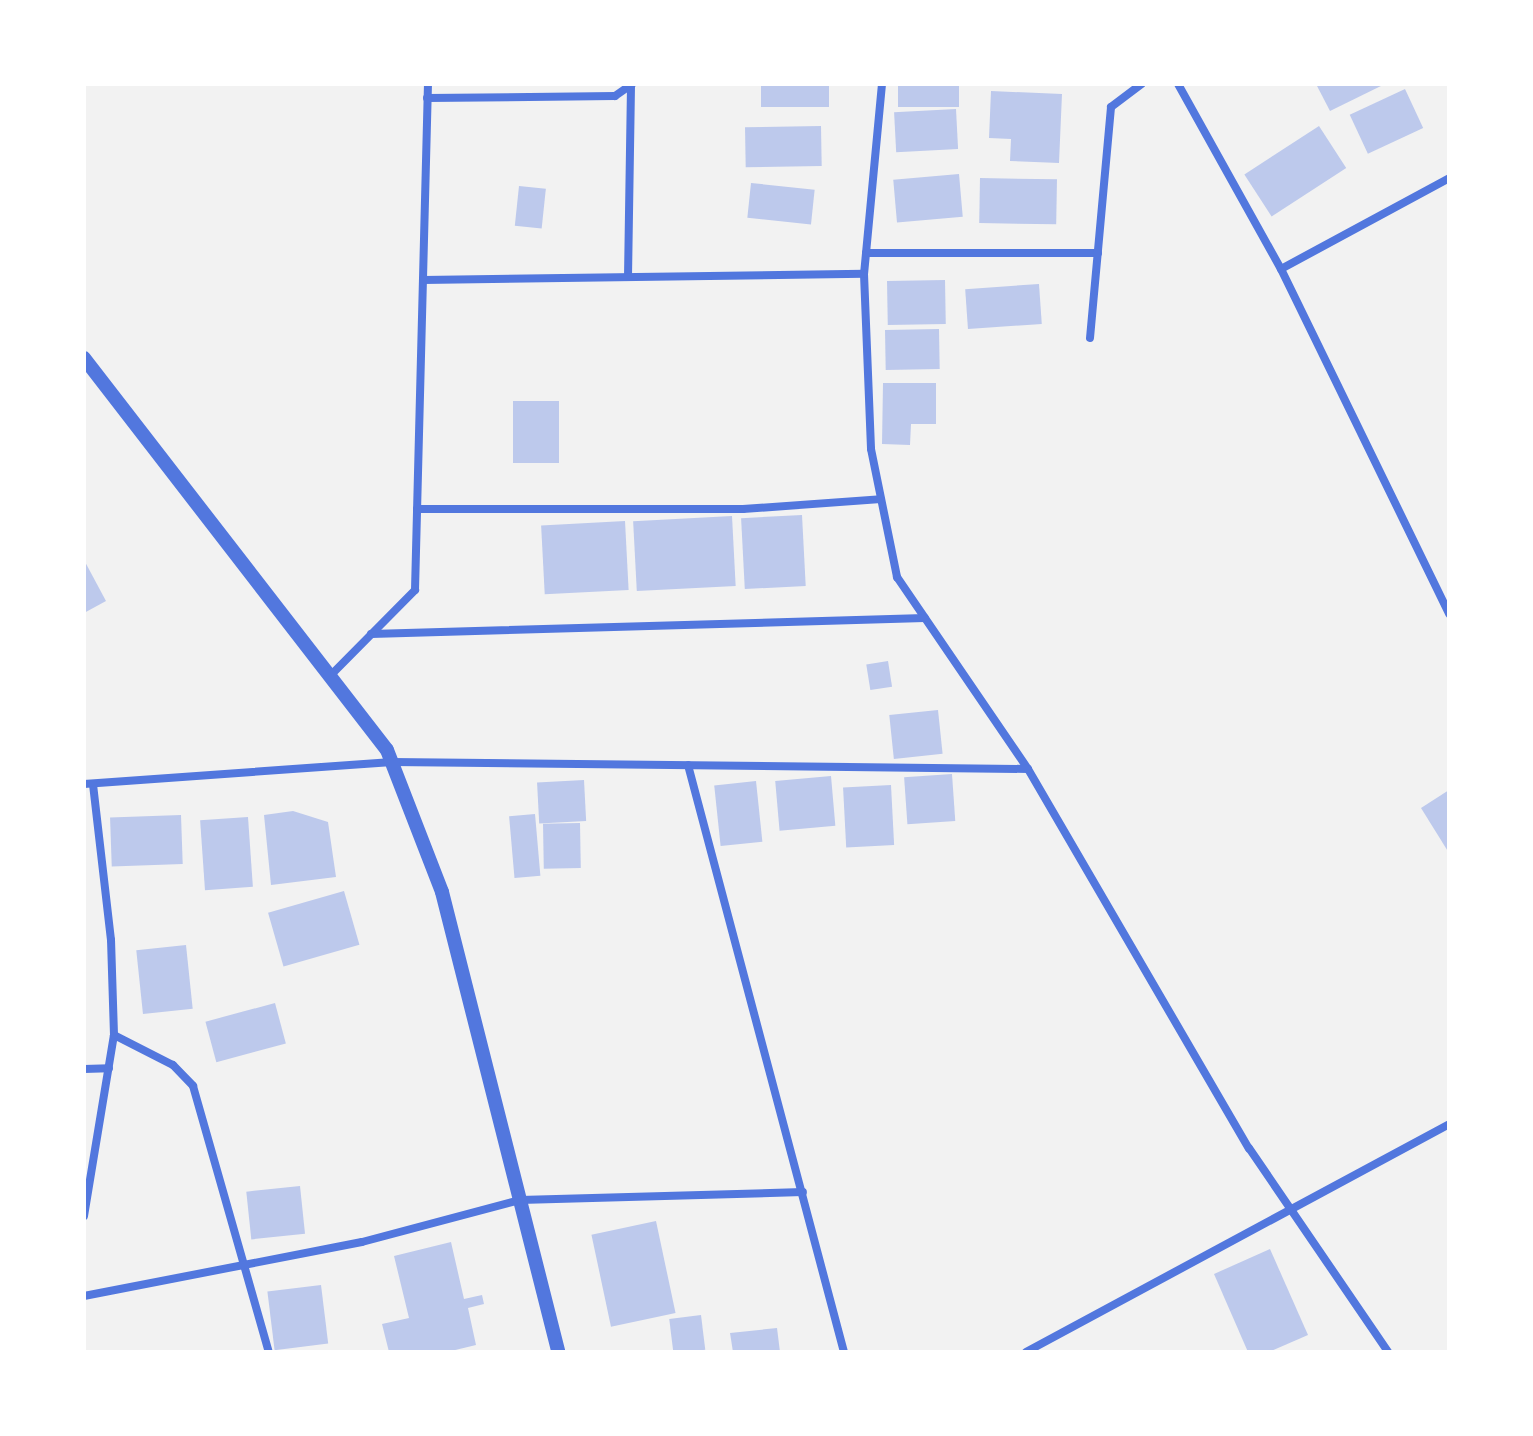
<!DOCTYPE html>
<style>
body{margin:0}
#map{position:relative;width:1533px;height:1436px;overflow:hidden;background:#f2f2f2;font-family:Signika,sans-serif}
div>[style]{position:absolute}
.building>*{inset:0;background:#bdc9ec;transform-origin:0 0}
.minor>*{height:8px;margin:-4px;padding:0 4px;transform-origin:4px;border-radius:4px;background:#5277de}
.tertiary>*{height:14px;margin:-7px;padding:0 7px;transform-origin:7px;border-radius:7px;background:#5277de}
span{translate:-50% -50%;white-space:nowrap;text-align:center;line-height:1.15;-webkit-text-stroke:6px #fff;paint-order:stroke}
.frame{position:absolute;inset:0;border:86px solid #fff;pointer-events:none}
</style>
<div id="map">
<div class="building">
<div style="left:761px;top:84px;width:68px;height:23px"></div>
<div style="left:898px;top:84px;width:61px;height:23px"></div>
<div style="clip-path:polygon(1316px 84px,1385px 84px,1330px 111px)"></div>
<div style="left:1405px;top:89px;width:43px;height:61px;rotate:65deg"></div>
<div style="clip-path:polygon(991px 91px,1062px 94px,1059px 163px,1010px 161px,1011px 139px,989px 138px)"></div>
<div style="left:956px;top:109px;width:40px;height:62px;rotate:87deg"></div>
<div style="left:821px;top:126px;width:40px;height:76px;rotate:89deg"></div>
<div style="left:1319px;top:126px;width:50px;height:89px;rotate:57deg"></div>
<div style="left:959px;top:174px;width:43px;height:66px;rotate:85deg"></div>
<div style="left:980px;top:178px;width:77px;height:45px;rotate:1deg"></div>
<div style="left:751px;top:183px;width:64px;height:35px;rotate:6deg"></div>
<div style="left:519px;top:186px;width:27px;height:40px;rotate:6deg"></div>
<div style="left:945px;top:280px;width:44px;height:58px;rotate:89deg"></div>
<div style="left:1039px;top:284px;width:40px;height:74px;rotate:86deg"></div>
<div style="left:939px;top:329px;width:40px;height:54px;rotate:89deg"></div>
<div style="clip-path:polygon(883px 383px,936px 383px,936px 424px,911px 424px,910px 445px,882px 444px)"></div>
<div style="left:513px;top:401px;width:46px;height:62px"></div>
<div style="left:802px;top:515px;width:71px;height:61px;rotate:87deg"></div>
<div style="left:732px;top:516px;width:70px;height:99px;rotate:87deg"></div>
<div style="left:625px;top:521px;width:69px;height:84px;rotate:87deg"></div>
<div style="clip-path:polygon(84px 560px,106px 601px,84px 613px)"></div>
<div style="left:888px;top:661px;width:26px;height:22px;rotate:81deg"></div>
<div style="left:938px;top:710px;width:44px;height:49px;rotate:84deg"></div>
<div style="left:952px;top:774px;width:47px;height:48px;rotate:86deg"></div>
<div style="left:831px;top:776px;width:50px;height:56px;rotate:85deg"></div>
<div style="left:584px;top:780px;width:41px;height:47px;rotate:87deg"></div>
<div style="left:756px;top:781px;width:61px;height:42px;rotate:84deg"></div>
<div style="left:891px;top:785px;width:60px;height:48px;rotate:87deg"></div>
<div style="clip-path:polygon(1449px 790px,1449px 853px,1421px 808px)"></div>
<div style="clip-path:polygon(293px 811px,328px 822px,336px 877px,271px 885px,264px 815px)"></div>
<div style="left:535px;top:814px;width:62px;height:26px;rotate:85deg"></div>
<div style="left:181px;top:815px;width:49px;height:71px;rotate:88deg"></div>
<div style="left:248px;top:817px;width:70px;height:48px;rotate:86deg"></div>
<div style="left:580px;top:823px;width:45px;height:37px;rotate:89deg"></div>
<div style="left:344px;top:891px;width:56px;height:79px;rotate:74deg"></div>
<div style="left:186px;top:945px;width:64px;height:50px;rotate:84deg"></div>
<div style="left:275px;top:1003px;width:42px;height:72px;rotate:75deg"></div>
<div style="left:300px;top:1186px;width:48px;height:54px;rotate:84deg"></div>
<div style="left:656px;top:1221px;width:94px;height:66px;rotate:78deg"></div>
<div style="clip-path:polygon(451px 1242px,464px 1299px,482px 1295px,484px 1304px,468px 1308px,476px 1345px,447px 1352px,389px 1352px,382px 1324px,409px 1318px,394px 1256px)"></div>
<div style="clip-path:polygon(1270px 1249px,1308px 1335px,1269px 1352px,1248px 1352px,1214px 1274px)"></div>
<div style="left:321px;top:1285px;width:59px;height:54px;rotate:83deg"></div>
<div style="left:701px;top:1315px;width:35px;height:32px;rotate:83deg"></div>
<div style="clip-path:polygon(777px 1328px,780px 1352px,733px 1352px,730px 1333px)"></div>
</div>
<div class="minor">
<div style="left:882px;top:84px;width:191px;rotate:95.4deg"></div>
<div style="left:864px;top:274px;width:175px;rotate:87.7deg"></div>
<div style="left:871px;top:449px;width:131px;rotate:78.5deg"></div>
<div style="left:897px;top:577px;width:232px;rotate:55.7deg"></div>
<div style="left:1028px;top:769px;width:439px;rotate:59.8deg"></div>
<div style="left:1249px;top:1148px;width:247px;rotate:55.7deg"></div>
<div style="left:1178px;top:84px;width:212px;rotate:60.9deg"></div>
<div style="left:1281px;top:269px;width:384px;rotate:64deg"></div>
<div style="left:427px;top:98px;width:188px;rotate:-0.6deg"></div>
<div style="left:615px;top:96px;width:21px;rotate:-35deg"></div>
<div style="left:866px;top:253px;width:232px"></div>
<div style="left:1281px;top:269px;width:191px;rotate:-28.4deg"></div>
<div style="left:628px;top:277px;width:191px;rotate:-89.1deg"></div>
<div style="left:423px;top:280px;width:441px;rotate:-0.8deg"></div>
<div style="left:1090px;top:338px;width:232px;rotate:-84.8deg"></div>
<div style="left:1111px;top:107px;width:39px;rotate:-37deg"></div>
<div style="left:417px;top:509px;width:326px"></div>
<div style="left:743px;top:509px;width:138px;rotate:-4.1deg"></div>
<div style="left:371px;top:634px;width:554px;rotate:-1.65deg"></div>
<div style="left:330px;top:676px;width:121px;rotate:-45.3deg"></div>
<div style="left:415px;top:590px;width:506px;rotate:-88.53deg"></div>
<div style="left:688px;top:765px;width:607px;rotate:75.12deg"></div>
<div style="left:84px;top:784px;width:309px;rotate:-4.1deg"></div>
<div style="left:392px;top:762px;width:636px;rotate:0.63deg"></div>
<div style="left:114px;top:1035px;width:66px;rotate:27deg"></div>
<div style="left:173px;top:1065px;width:29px;rotate:46deg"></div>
<div style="left:193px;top:1086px;width:277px;rotate:74.1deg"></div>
<div style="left:84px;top:1069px;width:25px;rotate:-2deg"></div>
<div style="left:84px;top:1216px;width:183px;rotate:-80.6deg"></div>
<div style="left:114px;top:1035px;width:95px;rotate:-91.8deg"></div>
<div style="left:111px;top:940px;width:157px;rotate:-96.6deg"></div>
<div style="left:84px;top:1296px;width:283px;rotate:-11deg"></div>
<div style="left:362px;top:1242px;width:163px;rotate:-14.9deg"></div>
<div style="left:520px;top:1200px;width:283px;rotate:-1.6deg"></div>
<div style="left:1026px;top:1352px;width:481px;rotate:-28.3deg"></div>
</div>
<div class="tertiary">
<div style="left:84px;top:358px;width:495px;rotate:52.3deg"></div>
<div style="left:387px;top:750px;width:152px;rotate:68.8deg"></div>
<div style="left:442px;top:892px;width:474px;rotate:75.8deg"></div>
</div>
<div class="frame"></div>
</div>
